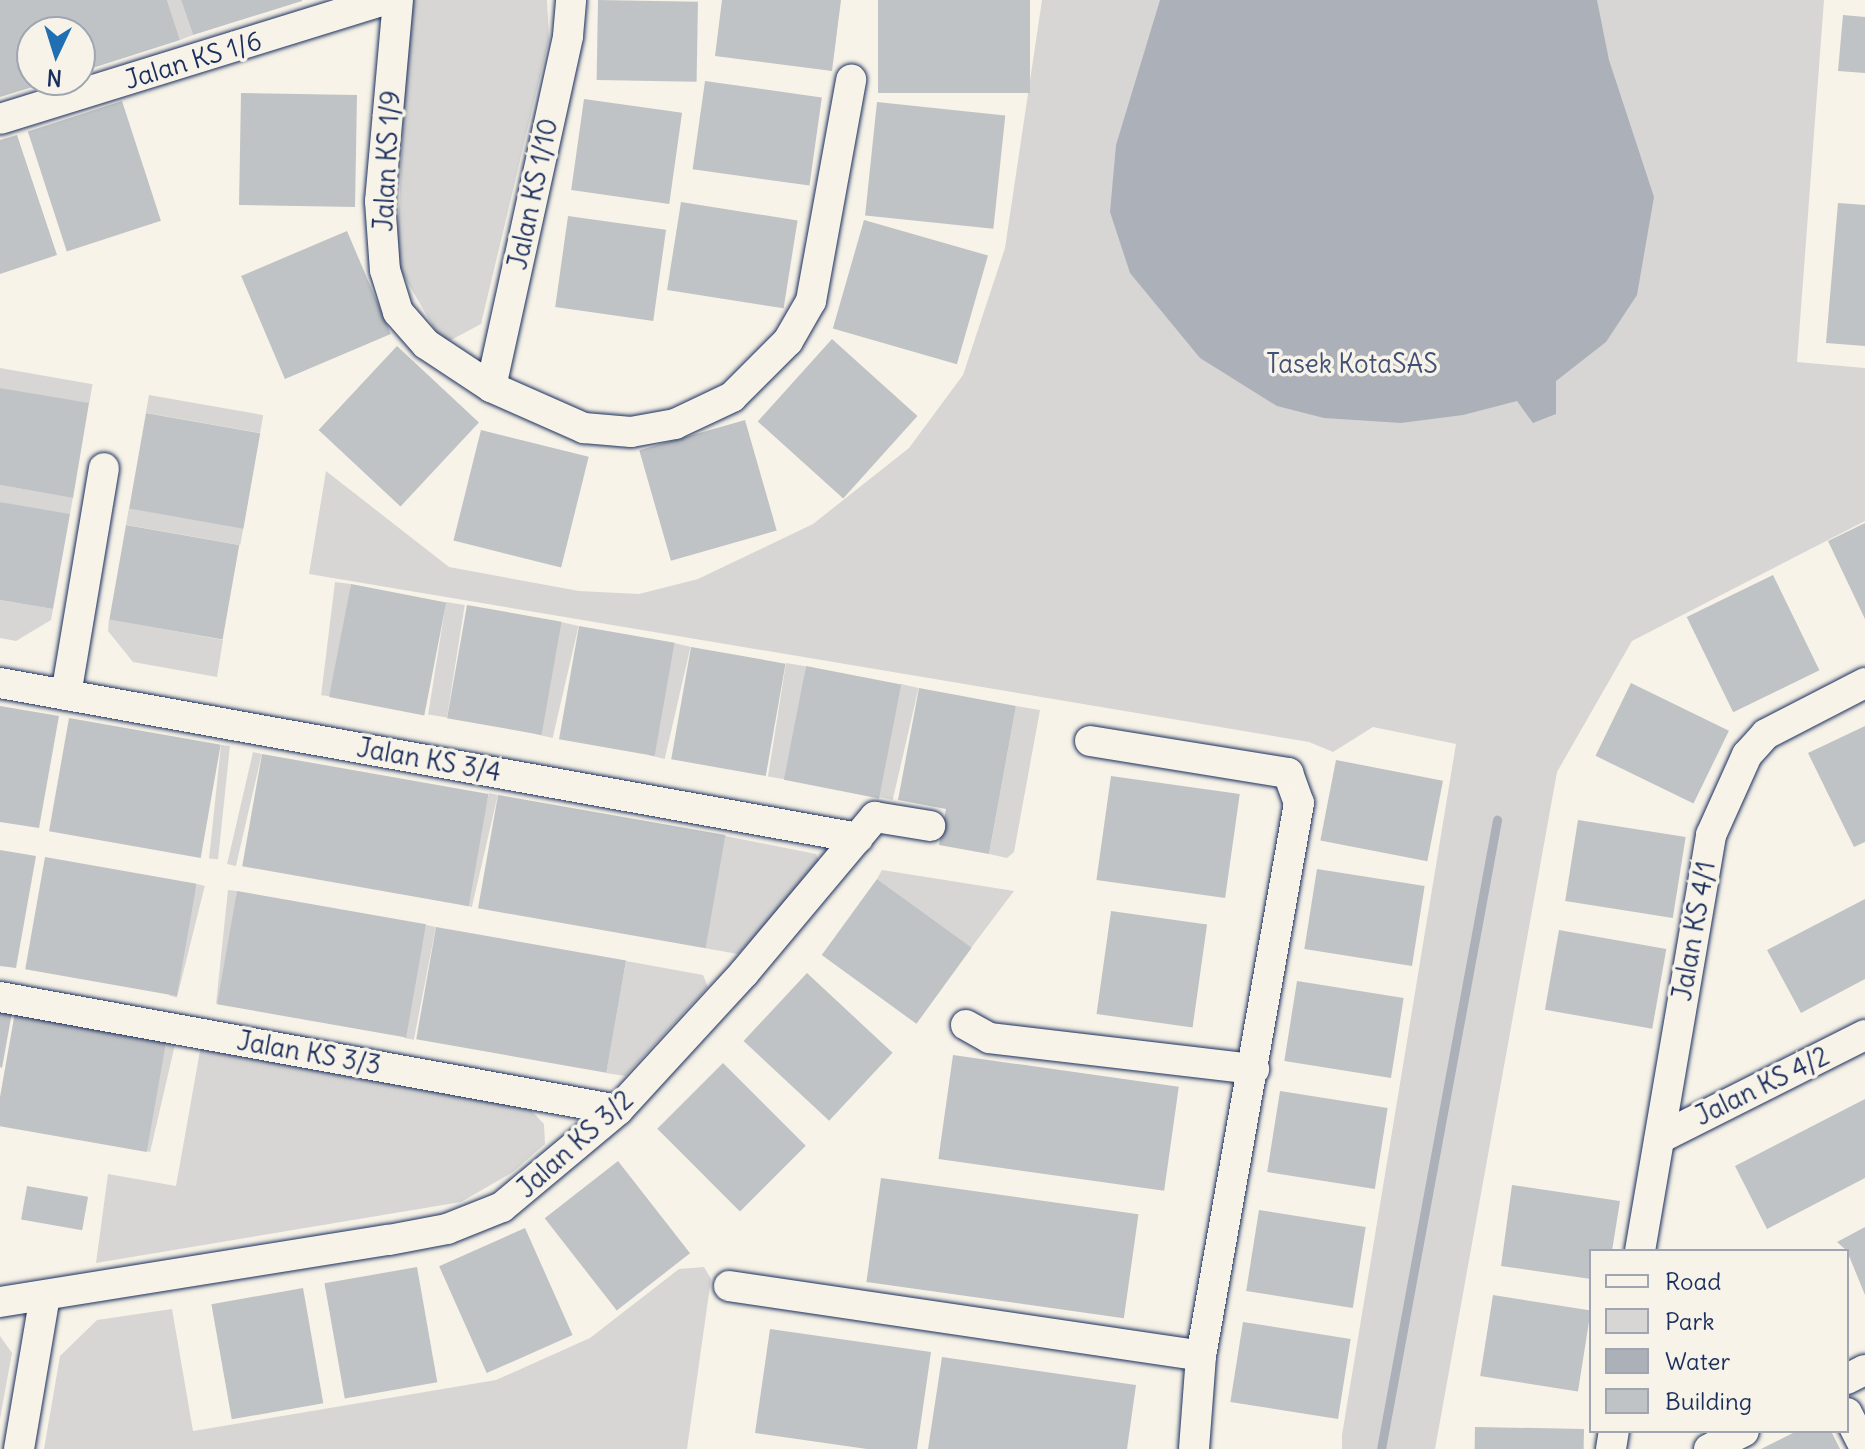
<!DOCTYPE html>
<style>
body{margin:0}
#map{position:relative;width:1865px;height:1449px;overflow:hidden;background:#f7f3e8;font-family:Delius,sans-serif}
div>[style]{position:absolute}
.green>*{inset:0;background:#d7d6d4;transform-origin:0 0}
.water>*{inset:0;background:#acb0b9}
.stream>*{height:9px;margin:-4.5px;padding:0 4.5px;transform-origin:4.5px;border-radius:4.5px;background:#acb0b9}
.building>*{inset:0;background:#c0c3c5;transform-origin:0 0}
.roads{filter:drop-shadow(0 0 2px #1b2f5e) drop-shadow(0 0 2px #1b2f5e)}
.street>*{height:30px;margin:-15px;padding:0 15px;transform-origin:15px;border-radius:15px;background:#f7f3e8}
span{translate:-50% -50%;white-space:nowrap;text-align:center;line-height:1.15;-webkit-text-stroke:7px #f7f3e8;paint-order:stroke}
.street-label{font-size:26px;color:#1b2f5e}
.park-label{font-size:26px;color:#415076}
.legend{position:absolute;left:1589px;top:1249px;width:260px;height:184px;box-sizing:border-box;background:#f7f3e8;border:2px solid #9fa5b1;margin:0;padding:10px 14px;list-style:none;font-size:24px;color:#1b2f5e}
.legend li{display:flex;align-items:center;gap:16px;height:40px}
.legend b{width:40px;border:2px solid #9fa5b1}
.north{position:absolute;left:16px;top:16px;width:80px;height:80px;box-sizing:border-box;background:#f7f3e8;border:2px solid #9fa5b1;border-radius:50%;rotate:184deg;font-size:22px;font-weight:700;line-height:32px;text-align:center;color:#1b2f5e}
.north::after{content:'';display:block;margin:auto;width:28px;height:36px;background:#1f6fb2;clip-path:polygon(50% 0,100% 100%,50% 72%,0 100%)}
</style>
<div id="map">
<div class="green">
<div style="clip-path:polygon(167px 0,181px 0,193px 35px,180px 40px)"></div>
<div style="clip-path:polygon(409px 0,547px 0,549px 39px,481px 324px,449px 341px,440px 338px,401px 271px,397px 253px)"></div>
<div style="clip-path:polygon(1042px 0,1824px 0,1797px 362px,1865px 368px,1865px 521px,1632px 641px,1557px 772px,1435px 1449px,1342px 1449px,1342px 1435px,1456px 744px,1373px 727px,1333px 752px,1309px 742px,309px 574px,326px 471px,449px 567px,579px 591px,639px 594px,698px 579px,813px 524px,909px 448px,963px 375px,1005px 248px)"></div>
<div style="left:0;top:368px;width:94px;height:20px;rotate:10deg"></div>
<div style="left:149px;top:395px;width:116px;height:18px;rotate:10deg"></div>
<div style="left:0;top:485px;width:74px;height:17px;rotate:10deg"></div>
<div style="left:129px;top:508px;width:116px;height:17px;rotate:10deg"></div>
<div style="left:335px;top:582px;width:16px;height:114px;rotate:7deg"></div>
<div style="clip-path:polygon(0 600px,53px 609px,51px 620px,16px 641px,0 638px)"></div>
<div style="left:446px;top:602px;width:19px;height:114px;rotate:9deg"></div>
<div style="clip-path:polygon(109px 619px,223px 640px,217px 677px,133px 662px,108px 631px)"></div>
<div style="left:561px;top:622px;width:18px;height:115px;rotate:13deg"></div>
<div style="left:674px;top:643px;width:17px;height:115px;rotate:13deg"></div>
<div style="left:786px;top:663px;width:20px;height:115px;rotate:9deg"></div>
<div style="left:901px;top:684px;width:18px;height:115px;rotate:13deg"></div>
<div style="clip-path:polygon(1016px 706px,1040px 710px,1014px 852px,1007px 858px,989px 854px)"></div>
<div style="left:221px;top:745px;width:9px;height:114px;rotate:6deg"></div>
<div style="left:253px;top:752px;width:9px;height:115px;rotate:13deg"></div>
<div style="left:489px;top:793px;width:9px;height:115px;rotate:13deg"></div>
<div style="clip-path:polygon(725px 836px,816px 854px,821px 865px,738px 954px,704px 948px)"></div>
<div style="clip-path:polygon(882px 870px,1014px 891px,971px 948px,877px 879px)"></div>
<div style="left:197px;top:884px;width:8px;height:115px;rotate:14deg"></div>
<div style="left:228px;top:890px;width:9px;height:114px;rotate:6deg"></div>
<div style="left:426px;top:925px;width:10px;height:115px;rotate:11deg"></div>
<div style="clip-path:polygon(626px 961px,703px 975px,708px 987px,625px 1076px,606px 1073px)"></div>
<div style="left:167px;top:1039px;width:9px;height:114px;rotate:13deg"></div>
<div style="clip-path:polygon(201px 1045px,524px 1103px,544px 1124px,545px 1144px,513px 1172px,461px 1202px,96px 1263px,108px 1174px,176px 1186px)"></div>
<div style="clip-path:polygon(704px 1267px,711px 1279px,687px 1449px,44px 1449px,60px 1356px,97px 1320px,172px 1309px,193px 1431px,496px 1380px,590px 1338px,679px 1269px)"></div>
<div style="clip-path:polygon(0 1336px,12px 1353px,0 1419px)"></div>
</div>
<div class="water">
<div style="clip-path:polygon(1160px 0,1597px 0,1609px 60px,1654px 197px,1637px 295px,1606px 342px,1556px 381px,1556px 414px,1533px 423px,1517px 401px,1463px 415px,1401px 423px,1324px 418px,1277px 406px,1200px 358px,1130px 273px,1110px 212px,1116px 145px)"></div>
</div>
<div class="stream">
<div style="left:1381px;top:1449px;width:640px;rotate:-79.55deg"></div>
</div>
<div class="building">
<div style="clip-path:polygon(0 0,167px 0,180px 40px,80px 72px,80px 32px,32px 32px,32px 80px,52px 81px,0 97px)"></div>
<div style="clip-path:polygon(181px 0,302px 0,302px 1px,193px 35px)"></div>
<div style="left:598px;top:0;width:100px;height:80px;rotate:1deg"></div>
<div style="clip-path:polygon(722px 0,841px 0,832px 71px,715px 56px)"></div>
<div style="left:878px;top:0;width:152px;height:93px"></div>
<div style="clip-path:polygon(1843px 15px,1865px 17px,1865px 73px,1838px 71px)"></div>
<div style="left:705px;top:81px;width:118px;height:89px;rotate:8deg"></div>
<div style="left:241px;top:93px;width:116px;height:112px;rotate:1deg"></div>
<div style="left:584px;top:99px;width:99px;height:92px;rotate:8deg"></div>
<div style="left:122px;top:101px;width:126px;height:99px;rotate:72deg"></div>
<div style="left:877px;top:102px;width:129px;height:114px;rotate:6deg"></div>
<div style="clip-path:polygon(17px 135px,57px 255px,0 274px,0 140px)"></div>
<div style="left:681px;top:202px;width:118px;height:89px;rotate:9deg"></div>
<div style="clip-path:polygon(1838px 203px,1865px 205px,1865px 346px,1826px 343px)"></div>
<div style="left:568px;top:216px;width:99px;height:92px;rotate:8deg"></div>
<div style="left:864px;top:220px;width:129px;height:113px;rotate:16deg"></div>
<div style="left:347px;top:231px;width:112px;height:115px;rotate:67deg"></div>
<div style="left:832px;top:339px;width:115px;height:111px;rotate:42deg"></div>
<div style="left:397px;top:346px;width:112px;height:115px;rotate:43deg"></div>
<div style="clip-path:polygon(0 388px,89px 403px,73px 498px,0 485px)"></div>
<div style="left:146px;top:413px;width:116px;height:97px;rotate:10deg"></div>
<div style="left:745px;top:420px;width:115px;height:110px;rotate:74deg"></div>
<div style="left:481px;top:430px;width:111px;height:114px;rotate:14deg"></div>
<div style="clip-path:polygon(0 502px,70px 514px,53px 609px,0 600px)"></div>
<div style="clip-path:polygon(1865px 523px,1865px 619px,1828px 541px)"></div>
<div style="left:126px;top:525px;width:115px;height:96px;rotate:10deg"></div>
<div style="left:1773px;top:575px;width:106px;height:96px;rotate:64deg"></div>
<div style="left:351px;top:584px;width:97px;height:115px;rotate:11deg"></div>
<div style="left:467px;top:605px;width:96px;height:115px;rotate:10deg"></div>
<div style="left:579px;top:626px;width:97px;height:115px;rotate:10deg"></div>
<div style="left:691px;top:647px;width:96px;height:114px;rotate:10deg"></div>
<div style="left:806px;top:666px;width:97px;height:116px;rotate:11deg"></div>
<div style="left:1631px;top:683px;width:109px;height:81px;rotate:26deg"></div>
<div style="clip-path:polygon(919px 688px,1016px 706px,989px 854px,939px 845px,946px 809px,898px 800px)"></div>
<div style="clip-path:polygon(0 706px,59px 716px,39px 828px,0 822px)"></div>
<div style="left:69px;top:718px;width:154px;height:115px;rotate:10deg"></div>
<div style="clip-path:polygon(1865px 726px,1865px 842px,1854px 847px,1808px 753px)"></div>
<div style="left:262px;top:754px;width:230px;height:114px;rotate:10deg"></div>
<div style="left:1336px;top:760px;width:109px;height:82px;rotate:11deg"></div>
<div style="left:1111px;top:776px;width:130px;height:105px;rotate:8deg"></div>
<div style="left:498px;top:795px;width:231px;height:115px;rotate:10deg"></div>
<div style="left:1578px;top:820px;width:109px;height:82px;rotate:9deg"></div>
<div style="clip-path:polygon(0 850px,36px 856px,16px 968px,0 966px)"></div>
<div style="left:45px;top:857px;width:154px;height:114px;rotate:10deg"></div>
<div style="left:1317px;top:869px;width:109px;height:81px;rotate:9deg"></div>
<div style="left:877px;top:879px;width:117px;height:94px;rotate:36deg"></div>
<div style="left:237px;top:891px;width:192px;height:115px;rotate:10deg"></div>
<div style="clip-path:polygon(1865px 899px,1865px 979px,1801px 1013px,1767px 950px)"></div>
<div style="left:1111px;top:911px;width:97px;height:104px;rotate:8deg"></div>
<div style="left:436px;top:927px;width:193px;height:114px;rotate:10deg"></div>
<div style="left:1559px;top:930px;width:109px;height:81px;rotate:10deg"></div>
<div style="left:807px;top:973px;width:117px;height:93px;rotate:43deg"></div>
<div style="left:1297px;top:981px;width:108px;height:81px;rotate:9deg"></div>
<div style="clip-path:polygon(0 1010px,12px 1012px,2px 1068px,0 1067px)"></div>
<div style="left:15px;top:1012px;width:154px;height:115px;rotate:10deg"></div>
<div style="left:953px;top:1055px;width:228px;height:105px;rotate:8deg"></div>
<div style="left:723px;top:1063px;width:117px;height:93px;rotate:45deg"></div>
<div style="left:1280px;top:1091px;width:109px;height:82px;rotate:9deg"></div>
<div style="clip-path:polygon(1865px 1099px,1865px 1178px,1767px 1229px,1735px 1166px)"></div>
<div style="left:618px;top:1161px;width:117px;height:93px;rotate:52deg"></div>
<div style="left:881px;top:1178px;width:260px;height:105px;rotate:8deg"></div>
<div style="clip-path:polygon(1512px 1185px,1620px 1201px,1612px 1251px,1591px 1251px,1591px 1279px,1501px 1266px)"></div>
<div style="left:27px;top:1186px;width:62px;height:34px;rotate:10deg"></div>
<div style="left:1259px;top:1210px;width:108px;height:82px;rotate:9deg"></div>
<div style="clip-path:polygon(1865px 1227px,1865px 1295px,1847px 1251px,1837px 1242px)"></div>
<div style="left:525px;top:1228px;width:117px;height:94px;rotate:66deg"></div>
<div style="left:417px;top:1267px;width:117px;height:94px;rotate:80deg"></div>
<div style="left:303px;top:1288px;width:117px;height:93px;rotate:80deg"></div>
<div style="left:1493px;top:1295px;width:99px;height:82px;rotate:9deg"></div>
<div style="left:1243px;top:1322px;width:109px;height:81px;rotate:9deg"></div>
<div style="clip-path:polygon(770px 1329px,931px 1352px,917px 1449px,867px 1449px,755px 1433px)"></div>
<div style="clip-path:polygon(942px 1357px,1136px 1385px,1127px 1449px,928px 1449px)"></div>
<div style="left:1475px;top:1427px;width:109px;height:22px;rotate:1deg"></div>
<div style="clip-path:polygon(1797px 1431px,1831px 1431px,1840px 1449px,1761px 1449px)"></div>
</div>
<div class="roads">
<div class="street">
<div style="left:398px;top:0;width:202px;rotate:95.1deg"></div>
<div style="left:380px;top:201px;width:69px;rotate:85.9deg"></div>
<div style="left:385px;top:270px;width:44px;rotate:72.8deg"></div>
<div style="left:398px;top:312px;width:43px;rotate:48.8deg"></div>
<div style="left:426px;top:344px;width:78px;rotate:33.5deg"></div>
<div style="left:491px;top:387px;width:102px;rotate:23.8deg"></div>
<div style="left:584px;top:428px;width:47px;rotate:4.9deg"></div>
<div style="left:631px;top:432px;width:45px;rotate:-10.3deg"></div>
<div style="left:675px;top:424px;width:63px;rotate:-25.3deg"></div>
<div style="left:732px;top:397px;width:79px;rotate:-45deg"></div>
<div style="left:788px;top:341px;width:46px;rotate:-60.1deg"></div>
<div style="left:811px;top:301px;width:225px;rotate:-79.7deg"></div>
<div style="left:0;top:119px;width:403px;rotate:-17.2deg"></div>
<div style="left:491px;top:387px;width:359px;rotate:-77.6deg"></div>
<div style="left:568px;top:36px;width:36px;rotate:-85deg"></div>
<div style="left:0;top:683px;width:872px;rotate:10.24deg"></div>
<div style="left:66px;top:695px;width:230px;rotate:-80.5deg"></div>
<div style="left:1090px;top:741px;width:201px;rotate:9.2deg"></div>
<div style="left:1288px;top:773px;width:32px;rotate:70deg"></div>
<div style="left:1299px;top:803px;width:562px;rotate:100.05deg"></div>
<div style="left:1201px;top:1356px;width:93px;rotate:94.3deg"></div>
<div style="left:0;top:997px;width:628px;rotate:10.36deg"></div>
<div style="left:966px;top:1025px;width:26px;rotate:29deg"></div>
<div style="left:989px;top:1038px;width:267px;rotate:6.7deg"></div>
<div style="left:1660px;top:1138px;width:229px;rotate:-26.7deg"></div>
<div style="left:1640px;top:1251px;width:422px;rotate:-80.3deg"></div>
<div style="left:1711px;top:835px;width:88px;rotate:-65.8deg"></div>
<div style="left:1747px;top:755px;width:28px;rotate:-48deg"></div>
<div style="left:1766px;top:734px;width:111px;rotate:-27.3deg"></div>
<div style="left:729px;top:1286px;width:477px;rotate:8.4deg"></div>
<div style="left:0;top:1302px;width:394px;rotate:-9.1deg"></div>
<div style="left:389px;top:1240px;width:59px;rotate:-10.7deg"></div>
<div style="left:447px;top:1229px;width:59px;rotate:-21.8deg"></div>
<div style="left:502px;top:1207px;width:151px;rotate:-39.9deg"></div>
<div style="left:618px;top:1110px;width:186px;rotate:-47.4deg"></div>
<div style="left:744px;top:973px;width:204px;rotate:-50deg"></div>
<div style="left:875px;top:817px;width:56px;rotate:9.3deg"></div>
<div style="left:1847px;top:1379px;width:20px;rotate:-27deg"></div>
<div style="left:1847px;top:1413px;width:39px;rotate:63deg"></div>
<div style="left:19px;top:1449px;width:155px;rotate:-80.4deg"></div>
<div style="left:1611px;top:1449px;width:18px;rotate:-81deg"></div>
<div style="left:1709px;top:1449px;width:39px;rotate:-27deg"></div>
</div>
</div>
<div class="street-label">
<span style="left:193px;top:60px;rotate:-17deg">Jalan KS 1/6</span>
<span style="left:387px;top:161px;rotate:-87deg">Jalan KS 1/9</span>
<span style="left:533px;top:194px;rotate:-78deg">Jalan KS 1/10</span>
<span style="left:429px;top:760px;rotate:10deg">Jalan KS 3/4</span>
<span style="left:1694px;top:931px;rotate:-80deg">Jalan KS 4/1</span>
<span style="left:309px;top:1053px;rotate:10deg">Jalan KS 3/3</span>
<span style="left:1762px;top:1086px;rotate:-26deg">Jalan KS 4/2</span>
<span style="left:575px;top:1144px;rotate:-42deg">Jalan KS 3/2</span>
</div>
<div class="park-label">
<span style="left:1352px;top:364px">Tasek KotaSAS</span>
</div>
<ul class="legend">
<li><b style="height:10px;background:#f7f3e8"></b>Road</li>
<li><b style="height:22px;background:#d7d6d4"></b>Park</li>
<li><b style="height:22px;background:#acb0b9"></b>Water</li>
<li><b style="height:22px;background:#c0c3c5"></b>Building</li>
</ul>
<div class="north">N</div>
</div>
